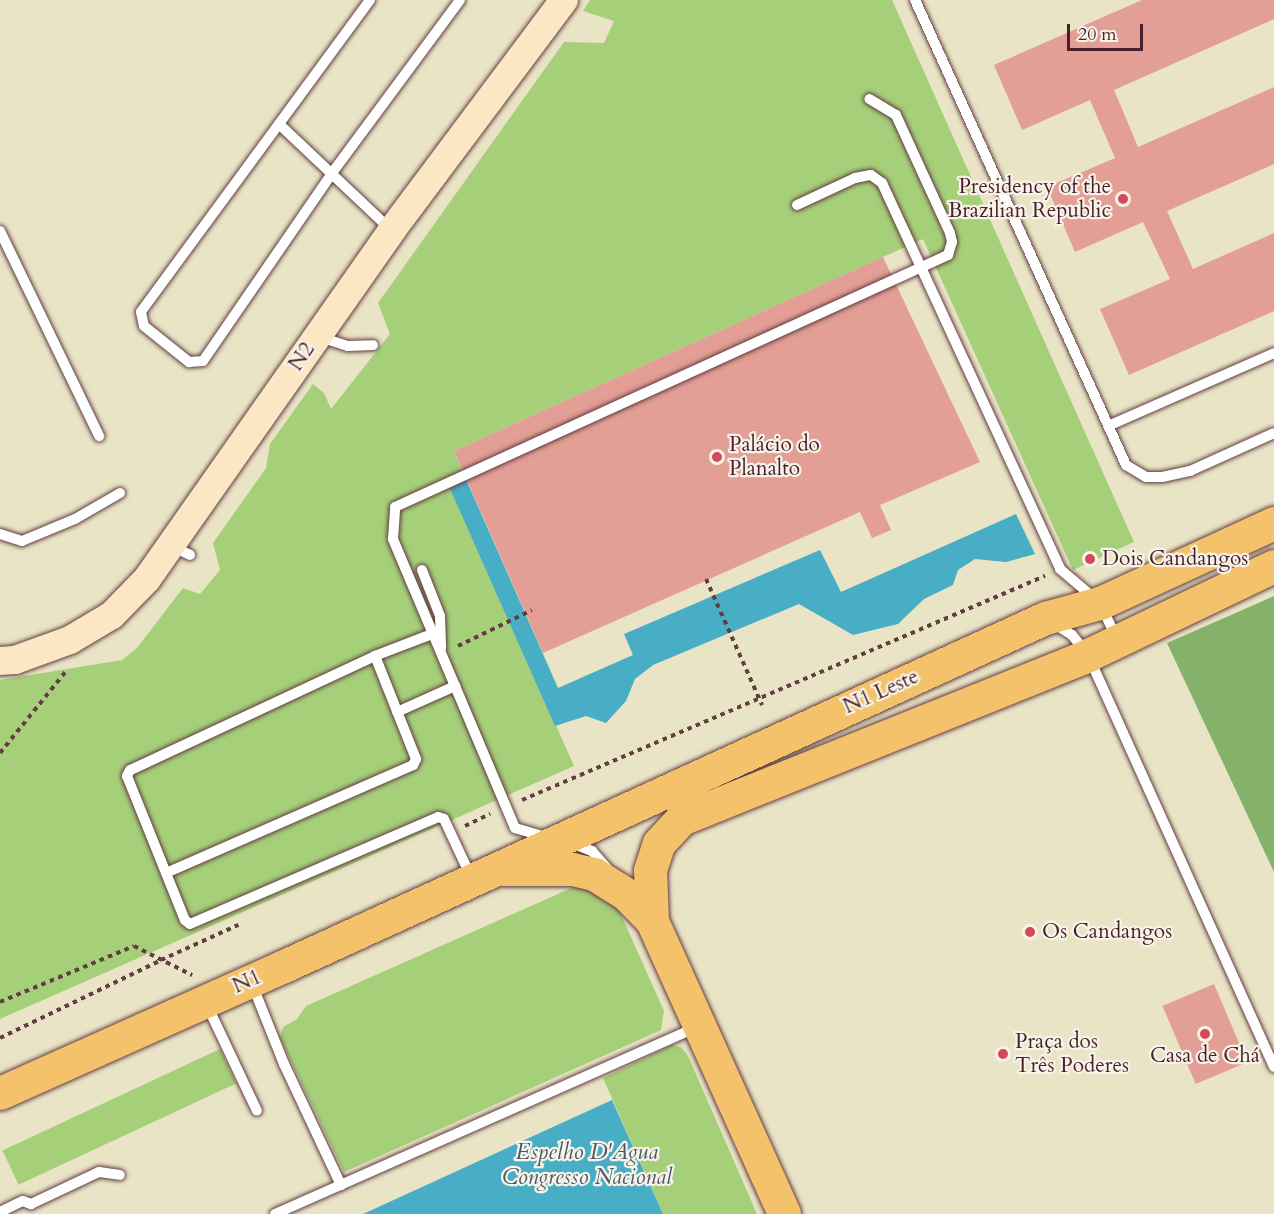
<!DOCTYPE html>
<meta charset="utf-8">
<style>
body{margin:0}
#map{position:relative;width:1274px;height:1214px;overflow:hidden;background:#eae4c6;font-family:Cardo,serif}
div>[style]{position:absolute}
.green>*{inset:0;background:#a6cf7a;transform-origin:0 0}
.forest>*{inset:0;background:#84b26a}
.water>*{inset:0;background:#47aec6}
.building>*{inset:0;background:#e39e95;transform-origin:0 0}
.path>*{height:4px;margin-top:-2px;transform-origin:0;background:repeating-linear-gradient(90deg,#623d42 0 4.5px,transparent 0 9px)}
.roads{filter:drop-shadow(0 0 2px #623d42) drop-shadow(0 0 2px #623d42)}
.lane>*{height:10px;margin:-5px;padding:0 5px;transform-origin:5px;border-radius:5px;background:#fff}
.secondary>*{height:28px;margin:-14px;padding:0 14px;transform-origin:14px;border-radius:14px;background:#fbe7c3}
.highway>*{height:33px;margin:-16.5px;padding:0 16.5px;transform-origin:16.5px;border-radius:16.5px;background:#f4c26a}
.path-bridge>*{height:4px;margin-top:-2px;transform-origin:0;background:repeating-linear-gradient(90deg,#623d42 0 4.5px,transparent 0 9px)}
.dots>*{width:16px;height:16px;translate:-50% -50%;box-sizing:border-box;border:3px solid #f7f3e8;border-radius:50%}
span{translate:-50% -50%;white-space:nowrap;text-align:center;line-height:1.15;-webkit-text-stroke:4.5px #f7f3e8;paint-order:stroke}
.poi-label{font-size:21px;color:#4a1f2b}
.right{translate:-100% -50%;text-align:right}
.left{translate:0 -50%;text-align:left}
.street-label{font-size:21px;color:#4a1f2b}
.water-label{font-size:22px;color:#495869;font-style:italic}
.scale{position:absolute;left:1067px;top:24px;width:76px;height:27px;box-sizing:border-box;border:3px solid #4a1f2b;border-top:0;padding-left:8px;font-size:18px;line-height:21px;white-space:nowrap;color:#4a1f2b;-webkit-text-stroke:4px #f7f3e8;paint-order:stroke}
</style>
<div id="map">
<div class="green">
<div style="clip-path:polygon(590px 0,892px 0,1134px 542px,1073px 570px,923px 239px,454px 451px,465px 477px,449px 484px,574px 766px,0 1019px,0 680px,122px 660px,137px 648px,183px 588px,200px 594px,220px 570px,213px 543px,266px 468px,270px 444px,313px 384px,324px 393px,331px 409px,390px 334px,378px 303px,564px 42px,604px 43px,614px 21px,583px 11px)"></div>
<div style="clip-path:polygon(578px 885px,599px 895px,619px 910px,664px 1011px,661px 1030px,344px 1172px,280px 1038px,283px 1027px,297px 1019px,306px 1006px)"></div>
<div style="clip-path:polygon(672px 1045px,681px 1047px,688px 1056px,757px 1214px,663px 1214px,603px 1078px)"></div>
<div style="left:220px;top:1049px;width:38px;height:240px;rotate:65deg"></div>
</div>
<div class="forest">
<div style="clip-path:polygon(1274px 596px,1274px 872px,1167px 643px)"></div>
</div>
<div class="water">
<div style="clip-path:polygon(465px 477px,558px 688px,633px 655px,624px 634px,820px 550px,841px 592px,1016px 514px,1035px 554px,1006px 562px,975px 559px,958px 570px,953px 585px,924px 599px,898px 624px,853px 635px,799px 604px,653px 665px,635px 679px,626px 701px,606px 723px,586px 716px,555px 726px,448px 484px)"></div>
<div style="clip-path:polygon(612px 1100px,663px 1214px,363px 1214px)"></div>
</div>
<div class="building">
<div style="clip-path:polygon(1142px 0,1274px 0,1274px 19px,1114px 90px,1138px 147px,1274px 87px,1274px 164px,1167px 211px,1193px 269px,1274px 233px,1274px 311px,1129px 375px,1100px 309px,1170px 279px,1143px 222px,1075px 252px,1047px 187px,1115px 158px,1090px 100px,1022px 130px,994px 65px)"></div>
<div style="clip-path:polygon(883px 257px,980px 462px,880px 505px,891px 530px,872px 538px,860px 512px,543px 653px,454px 451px)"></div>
<div style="left:1214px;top:984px;width:85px;height:56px;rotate:67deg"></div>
</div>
<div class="path">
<div style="left:458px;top:646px;width:82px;rotate:-25.9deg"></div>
<div style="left:0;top:753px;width:107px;rotate:-51.1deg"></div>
<div style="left:522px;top:800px;width:569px;rotate:-23.19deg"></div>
<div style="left:465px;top:826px;width:28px;rotate:-26deg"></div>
<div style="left:0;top:1002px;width:145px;rotate:-22.7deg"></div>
<div style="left:134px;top:946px;width:65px;rotate:26.6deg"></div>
<div style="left:0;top:1038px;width:179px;rotate:-25.8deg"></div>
<div style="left:161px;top:960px;width:85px;rotate:-24.4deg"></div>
</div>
<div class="roads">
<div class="lane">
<div style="left:370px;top:0;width:387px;rotate:126.3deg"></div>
<div style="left:141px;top:312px;width:14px;rotate:78deg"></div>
<div style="left:144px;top:326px;width:58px;rotate:38.7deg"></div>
<div style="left:189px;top:362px;width:14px;rotate:-4deg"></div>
<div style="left:203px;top:361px;width:228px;rotate:-55.5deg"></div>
<div style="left:332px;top:173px;width:215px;rotate:-53.5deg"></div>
<div style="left:915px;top:0;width:511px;rotate:65.59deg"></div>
<div style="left:1126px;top:465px;width:23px;rotate:31deg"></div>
<div style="left:1146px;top:477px;width:16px"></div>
<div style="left:1162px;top:477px;width:29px;rotate:-12deg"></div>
<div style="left:1190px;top:471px;width:92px;rotate:-24.3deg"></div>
<div style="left:279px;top:124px;width:153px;rotate:43.4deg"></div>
<div style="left:797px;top:205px;width:64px;rotate:-25deg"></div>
<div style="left:855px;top:178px;width:16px;rotate:-11deg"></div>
<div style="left:871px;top:175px;width:14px;rotate:36deg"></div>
<div style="left:882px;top:183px;width:425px;rotate:65.2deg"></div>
<div style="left:1060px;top:569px;width:52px;rotate:40.4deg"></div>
<div style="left:1100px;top:603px;width:40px;rotate:65deg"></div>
<div style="left:0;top:231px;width:228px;rotate:64.2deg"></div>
<div style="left:320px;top:337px;width:29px;rotate:18deg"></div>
<div style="left:348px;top:346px;width:25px;rotate:-2deg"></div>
<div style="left:1108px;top:426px;width:181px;rotate:-23.7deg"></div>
<div style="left:0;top:534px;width:23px;rotate:18deg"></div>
<div style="left:22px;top:541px;width:57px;rotate:-22.5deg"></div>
<div style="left:75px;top:519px;width:52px;rotate:-30deg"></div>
<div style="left:171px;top:546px;width:21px;rotate:25deg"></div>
<div style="left:422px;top:570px;width:49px;rotate:68.6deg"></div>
<div style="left:440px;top:616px;width:32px;rotate:88deg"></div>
<div style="left:1053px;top:623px;width:22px;rotate:32deg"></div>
<div style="left:1072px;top:635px;width:26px;rotate:51deg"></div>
<div style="left:1088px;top:655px;width:452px;rotate:65.7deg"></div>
<div style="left:432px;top:634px;width:61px;rotate:158.9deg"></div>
<div style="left:375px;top:656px;width:270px;rotate:155deg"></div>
<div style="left:130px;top:770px;width:7px;rotate:117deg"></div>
<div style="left:127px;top:776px;width:155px;rotate:68.1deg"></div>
<div style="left:185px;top:920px;width:6px;rotate:39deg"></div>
<div style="left:190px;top:924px;width:270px;rotate:-23.3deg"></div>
<div style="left:438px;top:817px;width:6px;rotate:18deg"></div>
<div style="left:444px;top:819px;width:64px;rotate:65deg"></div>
<div style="left:397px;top:712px;width:64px;rotate:-24.1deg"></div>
<div style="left:546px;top:837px;width:32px;rotate:-164deg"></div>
<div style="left:515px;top:828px;width:314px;rotate:-112.9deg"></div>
<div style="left:393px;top:539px;width:32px;rotate:-86deg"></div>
<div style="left:395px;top:507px;width:608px;rotate:-24.5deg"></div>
<div style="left:948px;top:255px;width:14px;rotate:-73deg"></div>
<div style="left:952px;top:242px;width:9px;rotate:-103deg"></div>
<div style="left:950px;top:233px;width:130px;rotate:-114.6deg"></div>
<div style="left:896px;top:115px;width:31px;rotate:-149deg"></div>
<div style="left:572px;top:843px;width:22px;rotate:22deg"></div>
<div style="left:592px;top:851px;width:23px;rotate:49deg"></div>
<div style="left:166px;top:873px;width:270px;rotate:-23.6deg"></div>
<div style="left:413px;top:765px;width:7px;rotate:-63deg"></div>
<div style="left:416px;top:759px;width:111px;rotate:-111.7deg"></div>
<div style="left:252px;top:984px;width:86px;rotate:68.2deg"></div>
<div style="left:284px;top:1064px;width:134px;rotate:64.8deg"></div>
<div style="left:206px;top:1003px;width:119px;rotate:64.7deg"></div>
<div style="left:0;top:1212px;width:25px;rotate:-26deg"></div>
<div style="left:23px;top:1201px;width:9px;rotate:21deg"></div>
<div style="left:31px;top:1204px;width:75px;rotate:-25.2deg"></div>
<div style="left:99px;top:1172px;width:21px;rotate:8deg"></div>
<div style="left:275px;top:1214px;width:462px;rotate:-23.9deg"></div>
</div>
<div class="secondary">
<div style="left:0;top:661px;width:15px;rotate:-4deg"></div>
<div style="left:15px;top:660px;width:59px;rotate:-20deg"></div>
<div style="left:70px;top:640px;width:49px;rotate:-30.8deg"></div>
<div style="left:112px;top:615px;width:50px;rotate:-45.8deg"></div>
<div style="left:147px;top:579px;width:426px;rotate:-54.9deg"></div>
<div style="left:392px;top:230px;width:287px;rotate:-53.2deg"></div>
</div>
<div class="highway">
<div style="left:504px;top:869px;width:68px"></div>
<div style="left:572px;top:869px;width:23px;rotate:13deg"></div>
<div style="left:594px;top:874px;width:39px;rotate:32deg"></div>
<div style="left:627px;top:895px;width:36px;rotate:46deg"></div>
<div style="left:652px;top:921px;width:321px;rotate:65.7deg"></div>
<div style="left:652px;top:921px;width:51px;rotate:-92.2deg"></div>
<div style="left:650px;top:870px;width:28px;rotate:-72deg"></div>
<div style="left:659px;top:843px;width:33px;rotate:-47deg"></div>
<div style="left:681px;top:819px;width:439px;rotate:-21.9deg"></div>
<div style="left:1088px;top:655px;width:206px;rotate:-25.6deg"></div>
<div style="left:0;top:1093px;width:311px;rotate:-24.1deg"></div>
<div style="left:284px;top:966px;width:837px;rotate:-24.57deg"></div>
<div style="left:1045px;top:618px;width:57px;rotate:-15.3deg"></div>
<div style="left:1100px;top:603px;width:192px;rotate:-24.7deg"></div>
</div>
</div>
<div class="path-bridge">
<div style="left:706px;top:579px;width:138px;rotate:66deg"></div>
</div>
<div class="dots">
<div style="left:1123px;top:199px;background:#d1495b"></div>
<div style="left:717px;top:457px;background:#d1495b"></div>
<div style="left:1090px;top:559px;background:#d1495b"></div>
<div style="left:1030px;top:932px;background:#d1495b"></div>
<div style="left:1205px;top:1034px;background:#d1495b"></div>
<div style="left:1003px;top:1054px;background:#d1495b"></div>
</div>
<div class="poi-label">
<span class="right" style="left:1111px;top:199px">Presidency of the<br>Brazilian Republic</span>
<span class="left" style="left:729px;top:457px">Palácio do<br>Planalto</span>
<span class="left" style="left:1102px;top:559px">Dois Candangos</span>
<span class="left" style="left:1042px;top:932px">Os Candangos</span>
<span class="left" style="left:1015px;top:1054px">Praça dos<br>Três Poderes</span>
<span style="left:1205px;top:1056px">Casa de Chá</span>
</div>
<div class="street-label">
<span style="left:302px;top:357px;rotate:-56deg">N2</span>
<span style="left:881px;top:692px;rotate:-24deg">N1 Leste</span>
<span style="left:247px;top:982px;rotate:-24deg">N1</span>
</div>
<div class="water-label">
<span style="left:587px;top:1165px">Espelho D'Agua<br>Congresso Nacional</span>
</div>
<div class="scale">20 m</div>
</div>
